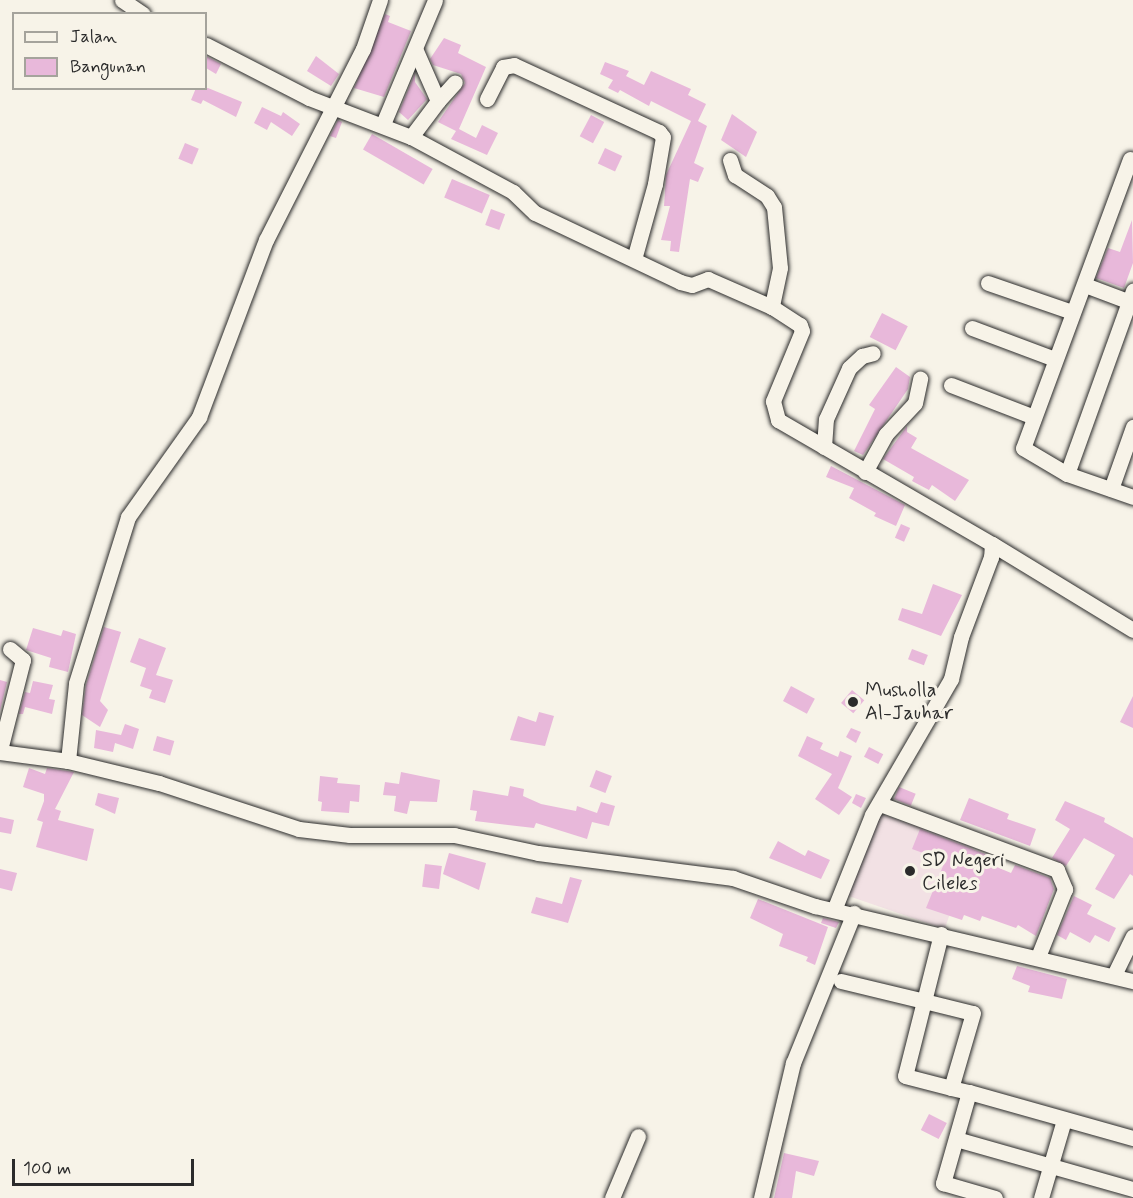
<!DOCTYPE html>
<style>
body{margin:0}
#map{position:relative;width:1133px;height:1198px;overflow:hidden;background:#f7f3e8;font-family:Mynerve,sans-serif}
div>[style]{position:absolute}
.built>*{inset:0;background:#f2e1e4;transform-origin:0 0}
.building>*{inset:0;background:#e8b8da;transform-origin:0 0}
.roads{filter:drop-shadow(0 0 2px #2b2b2b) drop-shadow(0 0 2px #2b2b2b)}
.minor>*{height:15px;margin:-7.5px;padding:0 7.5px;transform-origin:7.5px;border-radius:7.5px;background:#f7f3e8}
.dots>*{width:16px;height:16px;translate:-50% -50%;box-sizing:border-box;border:3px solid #f7f3e8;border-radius:50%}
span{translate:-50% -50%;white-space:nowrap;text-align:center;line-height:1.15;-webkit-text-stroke:6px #f7f3e8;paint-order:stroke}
.poi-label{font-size:20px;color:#2b2b2b}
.left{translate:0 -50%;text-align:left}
.legend{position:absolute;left:12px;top:12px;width:195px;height:78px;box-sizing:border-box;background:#f7f3e8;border:2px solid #a5a39c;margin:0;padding:8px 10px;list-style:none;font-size:18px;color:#2b2b2b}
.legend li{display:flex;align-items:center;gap:12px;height:30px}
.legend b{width:30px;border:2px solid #a5a39c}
.scale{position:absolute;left:12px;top:1159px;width:182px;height:27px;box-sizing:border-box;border:3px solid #2b2b2b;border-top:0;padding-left:8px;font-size:18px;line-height:21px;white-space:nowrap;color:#2b2b2b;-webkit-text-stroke:4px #f7f3e8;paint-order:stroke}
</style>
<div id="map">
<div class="built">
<div style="left:875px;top:812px;width:104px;height:88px;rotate:19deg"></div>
</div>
<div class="building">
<div style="clip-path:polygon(385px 14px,390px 16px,388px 22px,411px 31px,384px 97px,354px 88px)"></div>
<div style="clip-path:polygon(444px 38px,461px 45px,458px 53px,486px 67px,459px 129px,476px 138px,482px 125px,498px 133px,487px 155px,451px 139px,456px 131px,438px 122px,465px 83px,461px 74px,433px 65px,430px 59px)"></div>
<div style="clip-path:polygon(206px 56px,221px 64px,216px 74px,206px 68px)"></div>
<div style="clip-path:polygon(316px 56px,339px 74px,331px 86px,307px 71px)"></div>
<div style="clip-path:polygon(605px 62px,629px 71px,626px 76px,644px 85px,651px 71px,691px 89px,688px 95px,706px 104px,698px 121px,707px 126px,694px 163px,704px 168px,698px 182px,690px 179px,679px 252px,670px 251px,671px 241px,661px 240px,670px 206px,664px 206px,666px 175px,691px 121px,651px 101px,649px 106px,620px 90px,618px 93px,608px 88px,613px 80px,600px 74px)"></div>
<div style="clip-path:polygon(415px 73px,415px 82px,427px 99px,408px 120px,399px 112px)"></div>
<div style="clip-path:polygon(196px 88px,208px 88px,242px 102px,236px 117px,203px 100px,201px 104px,191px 100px)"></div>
<div style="clip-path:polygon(262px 107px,281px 116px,283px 112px,300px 124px,292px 136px,271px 122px,267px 130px,254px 123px)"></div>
<div style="clip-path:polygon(732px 114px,757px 132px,746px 157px,721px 140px)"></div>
<div style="left:591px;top:115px;width:15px;height:24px;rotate:28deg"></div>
<div style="clip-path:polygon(338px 120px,342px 122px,336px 138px,330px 136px)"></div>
<div style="left:372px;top:134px;width:70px;height:18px;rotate:30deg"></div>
<div style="left:185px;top:143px;width:15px;height:17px;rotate:23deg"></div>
<div style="left:605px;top:148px;width:19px;height:17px;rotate:25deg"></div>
<div style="left:452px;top:179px;width:41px;height:20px;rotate:23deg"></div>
<div style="left:491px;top:209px;width:15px;height:17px;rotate:20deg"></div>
<div style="clip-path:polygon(1132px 220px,1133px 263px,1124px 288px,1096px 278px,1108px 248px,1120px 252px)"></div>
<div style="left:882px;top:313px;width:29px;height:27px;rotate:27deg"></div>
<div style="clip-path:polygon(896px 367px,910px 377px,908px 389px,863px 455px,854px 451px,875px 409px,869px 405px)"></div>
<div style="clip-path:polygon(907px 426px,907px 432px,917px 438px,911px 448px,969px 480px,955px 501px,932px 485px,929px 490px,912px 481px,914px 477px,883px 459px)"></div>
<div style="clip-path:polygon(831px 466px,905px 505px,896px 526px,874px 516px,876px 513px,849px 498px,854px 488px,826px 477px)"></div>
<div style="left:901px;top:524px;width:10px;height:15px;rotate:24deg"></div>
<div style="clip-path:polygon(933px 584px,962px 595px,941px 636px,898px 620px,902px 608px,922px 614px)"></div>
<div style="clip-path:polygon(104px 627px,121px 632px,100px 701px,108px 710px,100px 727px,82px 715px,86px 685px)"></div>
<div style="clip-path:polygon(33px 628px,61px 636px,63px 630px,76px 634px,68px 672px,49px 667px,51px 658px,26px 650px)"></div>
<div style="clip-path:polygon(139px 638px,166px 648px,156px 675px,173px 680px,165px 703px,149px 698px,152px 690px,140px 686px,146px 668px,130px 662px)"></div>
<div style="left:912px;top:649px;width:17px;height:11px;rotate:21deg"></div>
<div style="clip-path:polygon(0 680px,7px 682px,0 711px)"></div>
<div style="clip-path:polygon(33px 681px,53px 685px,49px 699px,55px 700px,52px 714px,25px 707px,23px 714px,19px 714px,25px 692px,30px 693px)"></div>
<div style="left:791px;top:686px;width:27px;height:17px;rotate:28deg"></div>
<div style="left:852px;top:690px;width:16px;height:17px;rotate:40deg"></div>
<div style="clip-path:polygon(1133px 696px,1133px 728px,1120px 722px)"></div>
<div style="clip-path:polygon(539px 712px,554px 716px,545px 746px,510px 740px,518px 716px,536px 722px)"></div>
<div style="clip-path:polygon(125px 724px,139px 729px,133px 749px,115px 743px,113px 752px,94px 748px,96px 730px,121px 735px)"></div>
<div style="clip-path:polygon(851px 728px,861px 732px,856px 743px,846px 737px)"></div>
<div style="left:157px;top:736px;width:18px;height:15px;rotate:16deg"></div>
<div style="clip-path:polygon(807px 736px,823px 743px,820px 749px,838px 757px,840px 751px,852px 756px,838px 788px,852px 797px,839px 815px,815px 799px,832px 774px,798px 756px)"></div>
<div style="left:869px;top:747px;width:16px;height:11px;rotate:27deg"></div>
<div style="clip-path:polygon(29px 768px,45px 774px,47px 768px,74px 772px,55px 809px,61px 811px,58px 820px,94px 829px,87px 861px,36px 847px,43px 822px,37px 820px,44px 801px,44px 794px,23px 787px)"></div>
<div style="left:596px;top:770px;width:17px;height:18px;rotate:21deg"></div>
<div style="clip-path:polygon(401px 772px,440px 780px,437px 802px,410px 801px,407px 814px,394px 811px,396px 796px,383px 795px,385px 782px,399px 784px)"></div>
<div style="clip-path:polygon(320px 776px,338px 778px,337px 783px,360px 785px,359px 802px,350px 801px,349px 813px,321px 811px,322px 802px,318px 801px)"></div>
<div style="clip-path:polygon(510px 786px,524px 789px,523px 796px,541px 804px,576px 811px,577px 806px,597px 813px,601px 802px,615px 806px,609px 826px,592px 822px,587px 839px,536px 823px,534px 828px,475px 821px,477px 811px,470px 810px,473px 790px,508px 796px)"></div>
<div style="left:899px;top:787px;width:18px;height:13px;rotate:22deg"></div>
<div style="clip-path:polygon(98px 793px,119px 798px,115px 814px,95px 805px)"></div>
<div style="clip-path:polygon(856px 794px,866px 798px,861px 808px,852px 803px)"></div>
<div style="clip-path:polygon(969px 798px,1009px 814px,1007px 819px,1036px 829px,1030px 846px,960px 820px)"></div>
<div style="clip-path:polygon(1065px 801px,1105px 818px,1104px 822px,1133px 838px,1133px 876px,1130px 874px,1114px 899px,1095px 889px,1115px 855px,1084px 838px,1066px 866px,1052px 858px,1070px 829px,1055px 820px)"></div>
<div style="clip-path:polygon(0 817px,14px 820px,11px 834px,0 832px)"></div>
<div style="clip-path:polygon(920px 829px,988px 855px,985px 862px,1011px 873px,1015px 865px,1050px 878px,1054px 889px,1036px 936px,1018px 925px,1016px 928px,982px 916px,980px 921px,964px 915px,962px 920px,926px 908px,945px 861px,912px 849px)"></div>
<div style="clip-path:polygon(778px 841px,805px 856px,808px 850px,830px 860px,821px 879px,769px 858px)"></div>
<div style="clip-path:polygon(449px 853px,486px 863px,479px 890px,443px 874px)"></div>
<div style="left:425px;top:864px;width:17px;height:23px;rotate:7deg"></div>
<div style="clip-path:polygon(0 869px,17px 873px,12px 891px,0 888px)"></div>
<div style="clip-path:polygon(570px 877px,582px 880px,568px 923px,531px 913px,536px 897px,562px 904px)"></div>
<div style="clip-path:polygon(1074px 896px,1092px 905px,1087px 914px,1116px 928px,1109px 942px,1095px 935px,1090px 943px,1070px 932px,1066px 940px,1057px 935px)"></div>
<div style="clip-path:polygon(758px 899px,828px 927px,815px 965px,806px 961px,808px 957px,779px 946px,783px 934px,750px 918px)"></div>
<div style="clip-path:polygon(823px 918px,839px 922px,836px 928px,821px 923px)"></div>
<div style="clip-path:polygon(1017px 966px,1067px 979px,1062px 999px,1028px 992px,1030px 986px,1012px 979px)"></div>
<div style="left:929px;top:1114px;width:20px;height:18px;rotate:27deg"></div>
<div style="clip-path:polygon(784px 1153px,819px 1161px,814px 1176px,796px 1171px,792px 1198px,774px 1198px)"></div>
</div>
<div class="roads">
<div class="minor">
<div style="left:122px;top:0;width:25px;rotate:34deg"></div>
<div style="left:206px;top:45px;width:116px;rotate:27.2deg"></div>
<div style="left:309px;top:98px;width:109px;rotate:20.9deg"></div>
<div style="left:411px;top:137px;width:116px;rotate:28.3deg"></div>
<div style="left:513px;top:192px;width:30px;rotate:44deg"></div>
<div style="left:535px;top:213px;width:161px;rotate:25.4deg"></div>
<div style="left:680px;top:282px;width:12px;rotate:14deg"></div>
<div style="left:692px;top:285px;width:17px;rotate:-21deg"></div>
<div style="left:708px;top:279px;width:70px;rotate:23.6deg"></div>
<div style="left:772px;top:307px;width:33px;rotate:33deg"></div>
<div style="left:800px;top:325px;width:6px;rotate:72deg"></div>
<div style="left:802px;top:331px;width:76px;rotate:112.5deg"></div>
<div style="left:773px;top:401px;width:20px;rotate:75deg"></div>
<div style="left:778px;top:420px;width:247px;rotate:30.1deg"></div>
<div style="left:992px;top:544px;width:13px;rotate:94deg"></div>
<div style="left:991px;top:557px;width:85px;rotate:110.6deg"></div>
<div style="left:961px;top:637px;width:43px;rotate:103.4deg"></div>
<div style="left:951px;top:679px;width:157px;rotate:120.2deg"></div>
<div style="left:872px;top:815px;width:102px;rotate:111.8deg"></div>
<div style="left:487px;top:99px;width:36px;rotate:-63deg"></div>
<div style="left:503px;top:67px;width:11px;rotate:-10deg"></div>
<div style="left:514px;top:65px;width:160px;rotate:24.8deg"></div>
<div style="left:659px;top:132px;width:6px;rotate:51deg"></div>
<div style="left:663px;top:137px;width:48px;rotate:99.7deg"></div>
<div style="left:655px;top:184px;width:78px;rotate:105.6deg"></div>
<div style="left:438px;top:101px;width:25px;rotate:-48deg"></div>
<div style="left:383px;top:124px;width:134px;rotate:-67.2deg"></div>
<div style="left:411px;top:137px;width:45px;rotate:-53.1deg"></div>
<div style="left:438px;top:101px;width:55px;rotate:-113.7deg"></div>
<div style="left:1130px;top:159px;width:308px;rotate:110.3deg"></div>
<div style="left:1023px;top:448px;width:51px;rotate:30.6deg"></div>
<div style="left:1067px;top:474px;width:70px;rotate:19.2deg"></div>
<div style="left:730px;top:160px;width:16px;rotate:72deg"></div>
<div style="left:735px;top:175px;width:38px;rotate:33deg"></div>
<div style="left:767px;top:196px;width:13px;rotate:58deg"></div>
<div style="left:774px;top:207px;width:61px;rotate:84.4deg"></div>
<div style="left:780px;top:268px;width:40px;rotate:102deg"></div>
<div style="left:988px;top:283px;width:89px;rotate:19deg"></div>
<div style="left:1085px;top:285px;width:51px;rotate:20.6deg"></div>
<div style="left:972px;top:328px;width:89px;rotate:20.5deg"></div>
<div style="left:951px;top:385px;width:89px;rotate:21.1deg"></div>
<div style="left:824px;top:447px;width:28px;rotate:-86deg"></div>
<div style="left:826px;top:419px;width:56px;rotate:-65.7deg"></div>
<div style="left:849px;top:368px;width:18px;rotate:-43deg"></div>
<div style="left:862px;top:356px;width:11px;rotate:-15deg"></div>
<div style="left:865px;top:472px;width:43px;rotate:-61.1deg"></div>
<div style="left:886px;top:434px;width:42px;rotate:-46.9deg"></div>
<div style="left:915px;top:403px;width:25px;rotate:-78deg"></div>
<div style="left:1067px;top:474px;width:195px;rotate:-70.2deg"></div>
<div style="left:1111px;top:489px;width:66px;rotate:-70.5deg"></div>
<div style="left:992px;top:544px;width:165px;rotate:31.4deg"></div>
<div style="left:0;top:750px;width:93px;rotate:-75.7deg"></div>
<div style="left:23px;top:660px;width:17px;rotate:-140deg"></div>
<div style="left:0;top:752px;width:69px;rotate:7.5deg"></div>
<div style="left:68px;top:761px;width:94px;rotate:13.6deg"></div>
<div style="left:159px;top:783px;width:147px;rotate:18.2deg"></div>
<div style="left:299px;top:829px;width:51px;rotate:6.7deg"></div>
<div style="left:350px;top:835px;width:104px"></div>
<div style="left:454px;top:835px;width:86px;rotate:12.1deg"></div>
<div style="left:538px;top:853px;width:197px;rotate:7.3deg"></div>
<div style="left:733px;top:878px;width:87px;rotate:18.9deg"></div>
<div style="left:815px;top:906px;width:327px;rotate:13.3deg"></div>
<div style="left:68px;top:761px;width:78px;rotate:-84.1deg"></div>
<div style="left:76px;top:683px;width:174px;rotate:-72.6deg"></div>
<div style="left:128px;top:517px;width:123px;rotate:-54.6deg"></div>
<div style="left:199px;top:417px;width:189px;rotate:-69.3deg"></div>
<div style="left:266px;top:240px;width:214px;rotate:-63.1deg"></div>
<div style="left:363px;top:49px;width:52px;rotate:-70.9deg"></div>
<div style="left:880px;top:804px;width:189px;rotate:20.4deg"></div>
<div style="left:1057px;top:870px;width:21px;rotate:67deg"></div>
<div style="left:1065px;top:889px;width:73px;rotate:111.7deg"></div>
<div style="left:941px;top:934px;width:69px;rotate:104.2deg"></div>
<div style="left:924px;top:1001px;width:50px;rotate:13.8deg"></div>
<div style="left:973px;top:1013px;width:78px;rotate:106.3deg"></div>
<div style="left:951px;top:1088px;width:18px;rotate:13deg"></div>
<div style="left:969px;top:1092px;width:95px;rotate:105.9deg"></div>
<div style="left:943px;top:1183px;width:54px;rotate:16.1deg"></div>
<div style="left:1114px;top:975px;width:43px;rotate:-64deg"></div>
<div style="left:841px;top:981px;width:85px;rotate:13.5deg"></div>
<div style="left:924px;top:1001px;width:77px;rotate:104.2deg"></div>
<div style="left:905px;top:1076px;width:48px;rotate:14.6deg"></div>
<div style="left:969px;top:1092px;width:170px;rotate:15.7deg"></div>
<div style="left:956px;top:1139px;width:184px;rotate:15.8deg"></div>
<div style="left:612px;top:1198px;width:67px;rotate:-67.2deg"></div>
<div style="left:761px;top:1198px;width:139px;rotate:-76.7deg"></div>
<div style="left:793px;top:1063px;width:162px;rotate:-67.9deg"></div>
<div style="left:1041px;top:1198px;width:81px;rotate:-73.6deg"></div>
</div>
</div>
<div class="dots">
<div style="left:853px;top:702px;background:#2b2b2b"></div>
<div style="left:910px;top:871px;background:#2b2b2b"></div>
</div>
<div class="poi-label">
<span class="left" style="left:865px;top:702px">Musholla<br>Al-Jauhar</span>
<span class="left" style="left:922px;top:872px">SD Negeri<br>Cileles</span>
</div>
<ul class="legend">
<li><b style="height:8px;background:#f7f3e8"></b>Jalan</li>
<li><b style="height:16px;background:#e8b8da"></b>Bangunan</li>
</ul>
<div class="scale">100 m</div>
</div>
